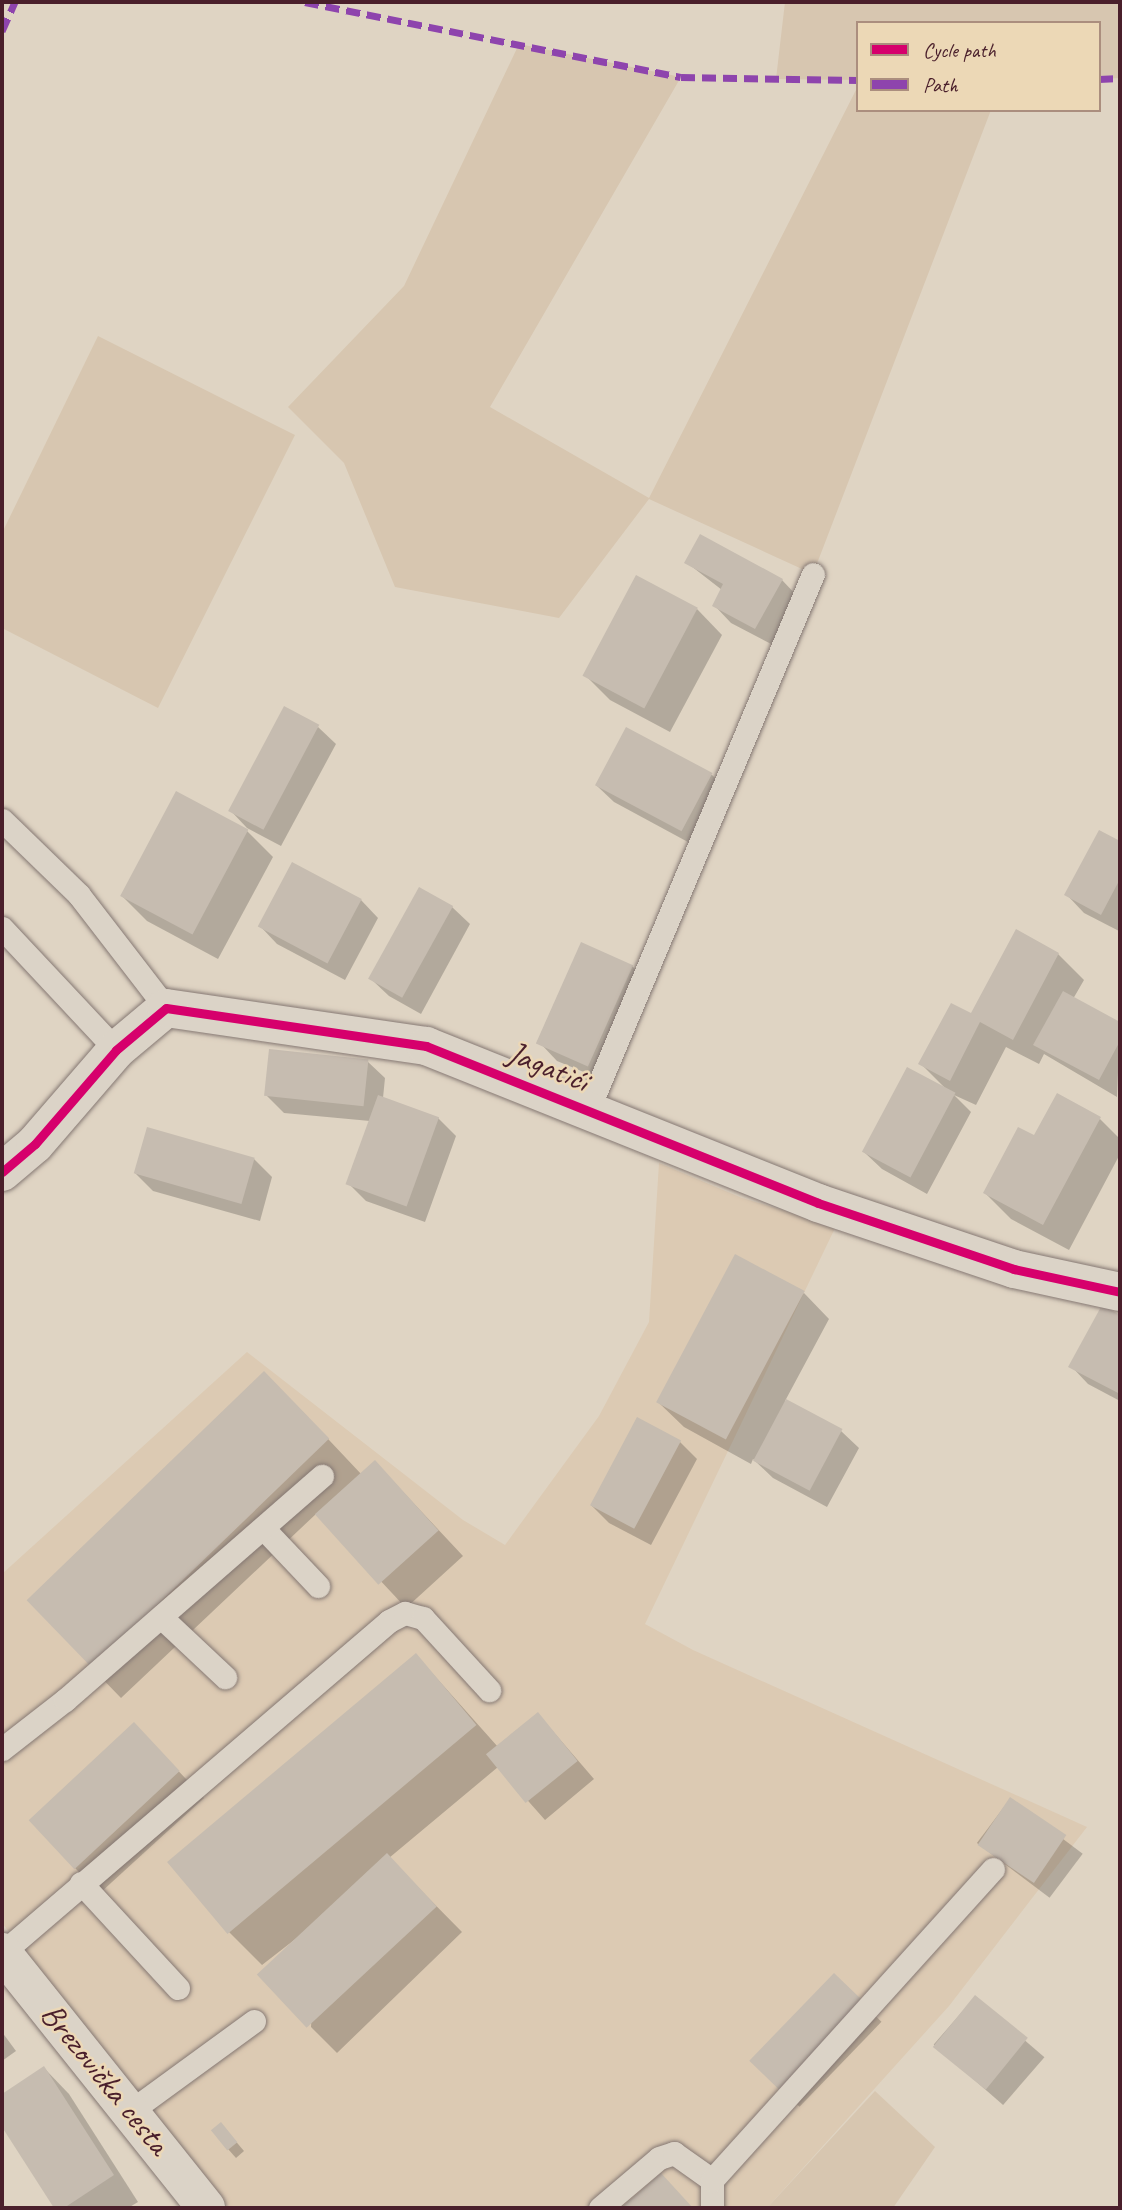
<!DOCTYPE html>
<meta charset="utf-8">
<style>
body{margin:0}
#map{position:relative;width:1122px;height:2210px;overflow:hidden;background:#dfd4c3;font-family:Caveat,sans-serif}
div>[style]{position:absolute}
.built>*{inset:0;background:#dccab3}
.green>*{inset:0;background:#d7c6b0}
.shadow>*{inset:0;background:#0003;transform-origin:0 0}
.building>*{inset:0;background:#c6bcb0;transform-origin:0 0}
.roads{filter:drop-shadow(0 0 2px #857873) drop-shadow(0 0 2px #857873)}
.service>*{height:23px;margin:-11.5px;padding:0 11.5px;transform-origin:11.5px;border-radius:11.5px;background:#dbd3c7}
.minor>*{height:38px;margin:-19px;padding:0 19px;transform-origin:19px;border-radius:19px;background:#dbd3c7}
.secondary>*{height:38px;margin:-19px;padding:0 19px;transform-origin:19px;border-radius:19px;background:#dbd3c7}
.quiet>*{height:7px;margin-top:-3.5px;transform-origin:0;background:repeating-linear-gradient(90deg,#8e44ad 0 14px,transparent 0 21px)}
.cycleway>*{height:9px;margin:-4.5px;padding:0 4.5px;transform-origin:4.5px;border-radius:4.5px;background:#d6006c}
span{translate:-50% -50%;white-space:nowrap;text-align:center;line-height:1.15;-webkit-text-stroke:5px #ecd8b6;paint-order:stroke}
.street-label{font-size:33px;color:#4a1f2b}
.frame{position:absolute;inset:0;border:4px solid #4a1f2b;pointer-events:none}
.legend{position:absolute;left:856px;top:21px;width:245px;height:91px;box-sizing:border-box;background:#ecd8b6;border:2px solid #ab8e7e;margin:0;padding:9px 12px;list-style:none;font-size:21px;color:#4a1f2b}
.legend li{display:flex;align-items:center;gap:14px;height:35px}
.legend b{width:35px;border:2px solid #ab8e7e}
</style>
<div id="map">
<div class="built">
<div style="clip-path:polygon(659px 1163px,742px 1198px,836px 1226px,645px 1624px,693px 1650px,1087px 1827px,949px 2006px,767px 2208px,229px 2208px,2px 1923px,2px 1574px,247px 1352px,463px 1520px,505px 1545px,599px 1416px,649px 1322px)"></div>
</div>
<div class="green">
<div style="clip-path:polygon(785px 2px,1120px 2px,1120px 78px,1099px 79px,1099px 23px,858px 23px,858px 80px,776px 79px)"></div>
<div style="clip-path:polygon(519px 44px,681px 77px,490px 407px,649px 498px,858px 86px,858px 110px,991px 110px,813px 574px,649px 499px,559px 618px,395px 587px,344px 463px,288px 407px,404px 286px)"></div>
<div style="clip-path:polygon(98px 336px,295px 435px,158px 708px,2px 628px,2px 533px)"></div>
<div style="clip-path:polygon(875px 2091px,935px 2147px,893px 2208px,767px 2208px)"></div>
</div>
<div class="shadow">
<div style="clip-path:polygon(686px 562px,782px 580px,799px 598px,773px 645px,731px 623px,714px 605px,722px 590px)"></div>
<div style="clip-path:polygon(697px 609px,722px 635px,670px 732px,610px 700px,584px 674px)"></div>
<div style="clip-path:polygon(318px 727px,336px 744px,281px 846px,247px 828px,230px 810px)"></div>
<div style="clip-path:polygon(712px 775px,730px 792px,699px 848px,614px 802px,596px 785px)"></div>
<div style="clip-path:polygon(177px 794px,247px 831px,273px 857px,218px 959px,147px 921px,122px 896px)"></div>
<div style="clip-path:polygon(1100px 833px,1120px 843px,1119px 931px,1084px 913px,1067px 895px)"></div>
<div style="clip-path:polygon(361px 900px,378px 918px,345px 980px,277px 944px,260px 926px)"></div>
<div style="clip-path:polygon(452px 907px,470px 924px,421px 1014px,389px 996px,371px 979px)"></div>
<div style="clip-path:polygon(1058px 954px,1084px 980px,1073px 999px,1120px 1024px,1117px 1097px,1044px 1054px,1039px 1064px,1006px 1047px,976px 1105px,954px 1095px,971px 1112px,927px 1194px,882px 1169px,864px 1152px,946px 1089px,920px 1063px,971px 1016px)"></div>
<div style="clip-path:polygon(632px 966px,650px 984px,608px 1082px,557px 1061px,540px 1043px)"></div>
<div style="clip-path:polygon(367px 1061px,385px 1078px,383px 1098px,438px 1118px,456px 1136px,425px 1222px,366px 1201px,348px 1183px,370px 1121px,284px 1113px,266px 1095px)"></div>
<div style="clip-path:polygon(1100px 1119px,1120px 1139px,1120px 1154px,1069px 1250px,1011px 1219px,985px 1193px,1034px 1138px)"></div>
<div style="clip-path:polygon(254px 1159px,272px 1177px,260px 1221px,153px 1191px,135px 1173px)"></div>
<div style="clip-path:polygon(804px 1293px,829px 1319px,785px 1401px,841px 1431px,859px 1448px,827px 1507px,773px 1478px,753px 1459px,751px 1464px,684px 1427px,658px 1402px)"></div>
<div style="clip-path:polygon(1103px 1308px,1120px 1317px,1120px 1401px,1088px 1384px,1071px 1366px)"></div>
<div style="clip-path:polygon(297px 1406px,362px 1475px,375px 1462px,463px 1556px,406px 1608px,317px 1513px,121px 1698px,89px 1665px)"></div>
<div style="clip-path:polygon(680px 1442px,697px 1459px,651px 1545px,609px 1523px,591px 1505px)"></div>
<div style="clip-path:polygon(416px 1655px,498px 1747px,538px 1714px,594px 1779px,545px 1820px,498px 1767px,389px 1858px,462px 1932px,337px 2053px,311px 2027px,316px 1923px,262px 1965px,229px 1932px)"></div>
<div style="clip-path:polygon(134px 1724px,204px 1798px,100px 1893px,75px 1868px)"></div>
<div style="left:1010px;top:1799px;width:91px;height:55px;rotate:37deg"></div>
<div style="left:834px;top:1976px;width:66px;height:118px;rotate:44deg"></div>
<div style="left:975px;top:1997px;width:92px;height:63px;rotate:41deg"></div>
<div style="clip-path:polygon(2px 2032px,16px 2051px,2px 2061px)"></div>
<div style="clip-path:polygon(44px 2068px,69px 2094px,138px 2202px,128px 2208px,56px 2208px,2px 2124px,2px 2096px)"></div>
<div style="clip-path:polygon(221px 2124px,244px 2151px,236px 2158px,228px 2149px)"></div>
</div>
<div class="building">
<div style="clip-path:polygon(700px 534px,783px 579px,755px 629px,712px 606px,723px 584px,684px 563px)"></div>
<div style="left:636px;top:575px;width:70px;height:114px;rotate:28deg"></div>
<div style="left:284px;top:706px;width:40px;height:119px;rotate:28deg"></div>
<div style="left:626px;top:727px;width:98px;height:66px;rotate:28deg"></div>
<div style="left:176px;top:791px;width:82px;height:119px;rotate:28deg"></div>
<div style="clip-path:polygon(1099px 830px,1120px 841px,1120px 879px,1101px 915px,1064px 895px)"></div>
<div style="left:292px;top:862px;width:79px;height:73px;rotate:28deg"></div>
<div style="left:419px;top:887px;width:39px;height:105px;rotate:29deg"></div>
<div style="clip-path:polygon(1016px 929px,1059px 953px,1013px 1040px,980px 1022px,950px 1081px,918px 1064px,951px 1003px,971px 1013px)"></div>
<div style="left:581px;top:942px;width:57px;height:111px;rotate:24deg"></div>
<div style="clip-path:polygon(1063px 991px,1120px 1022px,1120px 1041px,1099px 1080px,1033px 1045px)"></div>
<div style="left:269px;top:1049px;width:100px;height:47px;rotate:6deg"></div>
<div style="left:907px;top:1067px;width:55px;height:96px;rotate:28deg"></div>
<div style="clip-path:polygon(1057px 1093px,1101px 1117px,1043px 1225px,983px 1193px,1018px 1127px,1034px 1135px)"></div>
<div style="left:378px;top:1095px;width:65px;height:95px;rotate:20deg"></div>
<div style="left:147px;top:1127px;width:112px;height:48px;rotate:16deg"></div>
<div style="left:735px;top:1254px;width:79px;height:168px;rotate:28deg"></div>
<div style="clip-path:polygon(1102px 1305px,1120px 1315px,1120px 1394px,1068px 1367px)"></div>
<div style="left:264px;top:1371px;width:94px;height:330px;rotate:46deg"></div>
<div style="left:786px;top:1399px;width:64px;height:70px;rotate:28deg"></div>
<div style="left:637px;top:1417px;width:50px;height:100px;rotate:28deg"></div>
<div style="left:375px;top:1460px;width:95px;height:81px;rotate:48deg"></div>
<div style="left:416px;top:1653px;width:94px;height:325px;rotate:50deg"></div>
<div style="left:538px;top:1712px;width:63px;height:67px;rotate:51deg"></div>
<div style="left:134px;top:1722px;width:67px;height:144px;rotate:47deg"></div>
<div style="left:1010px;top:1797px;width:68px;height:58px;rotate:34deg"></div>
<div style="left:387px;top:1853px;width:73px;height:178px;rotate:47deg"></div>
<div style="left:834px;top:1973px;width:43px;height:122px;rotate:44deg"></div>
<div style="left:975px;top:1995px;width:68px;height:67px;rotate:39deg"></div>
<div style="clip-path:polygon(44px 2066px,114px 2175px,64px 2208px,54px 2208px,2px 2127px,2px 2094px)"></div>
<div style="left:221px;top:2122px;width:26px;height:13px;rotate:51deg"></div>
<div style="clip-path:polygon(661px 2173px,693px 2208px,621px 2208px)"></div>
</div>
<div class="roads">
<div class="service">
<div style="left:2px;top:820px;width:107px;rotate:44.2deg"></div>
<div style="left:79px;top:895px;width:143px;rotate:52.4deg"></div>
<div style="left:2px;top:928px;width:167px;rotate:46.9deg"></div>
<div style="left:588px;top:1110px;width:581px;rotate:-67.23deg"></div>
<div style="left:263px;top:1528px;width:80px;rotate:46.5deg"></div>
<div style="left:161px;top:1617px;width:88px;rotate:43.2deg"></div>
<div style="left:2px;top:1749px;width:80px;rotate:-37.9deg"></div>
<div style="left:65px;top:1700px;width:341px;rotate:-41.1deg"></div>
<div style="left:81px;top:1883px;width:143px;rotate:47.3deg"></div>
<div style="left:2px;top:1953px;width:510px;rotate:-40.63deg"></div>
<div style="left:389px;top:1621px;width:18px;rotate:-27deg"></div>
<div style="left:405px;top:1613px;width:19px;rotate:16deg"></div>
<div style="left:423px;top:1618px;width:98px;rotate:47.5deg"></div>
<div style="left:132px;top:2110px;width:151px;rotate:-36.1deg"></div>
<div style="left:600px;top:2208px;width:77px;rotate:-40.3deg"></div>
<div style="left:659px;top:2158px;width:16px;rotate:-18deg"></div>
<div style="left:674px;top:2153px;width:47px;rotate:35.4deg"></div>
<div style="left:712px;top:2208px;width:28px;rotate:-90deg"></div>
<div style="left:712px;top:2180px;width:419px;rotate:-47.9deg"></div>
</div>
<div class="minor">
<div style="left:2px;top:1172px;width:43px;rotate:-40.3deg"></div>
<div style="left:35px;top:1144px;width:124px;rotate:-49.2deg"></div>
<div style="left:116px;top:1050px;width:65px;rotate:-40deg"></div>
<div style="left:166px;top:1008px;width:263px;rotate:8.3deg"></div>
<div style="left:426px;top:1046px;width:422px;rotate:21.8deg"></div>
<div style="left:818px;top:1203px;width:207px;rotate:18.6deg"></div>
<div style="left:1014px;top:1269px;width:108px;rotate:12.2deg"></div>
</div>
<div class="secondary">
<div style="left:2px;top:1952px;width:327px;rotate:51.4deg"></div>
</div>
</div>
<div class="quiet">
<div style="left:305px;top:2px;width:383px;rotate:11.3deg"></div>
<div style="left:681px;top:77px;width:177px;rotate:1deg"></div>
<div style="left:2px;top:31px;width:32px;rotate:-66deg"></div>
<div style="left:1099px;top:79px;width:21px;rotate:-3deg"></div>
</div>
<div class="cycleway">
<div style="left:2px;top:1172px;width:43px;rotate:-40.3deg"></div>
<div style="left:35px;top:1144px;width:124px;rotate:-49.2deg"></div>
<div style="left:116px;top:1050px;width:65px;rotate:-40deg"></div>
<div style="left:166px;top:1008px;width:263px;rotate:8.3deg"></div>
<div style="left:426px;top:1046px;width:422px;rotate:21.8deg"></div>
<div style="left:818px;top:1203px;width:207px;rotate:18.6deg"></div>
<div style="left:1014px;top:1269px;width:108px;rotate:12.2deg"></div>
</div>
<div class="street-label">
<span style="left:548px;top:1067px;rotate:22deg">Jagatići</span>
<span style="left:105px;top:2079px;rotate:51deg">Brezovička cesta</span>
</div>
<div class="frame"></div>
<ul class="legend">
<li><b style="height:9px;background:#d6006c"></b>Cycle path</li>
<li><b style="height:9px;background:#8e44ad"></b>Path</li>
</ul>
</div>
